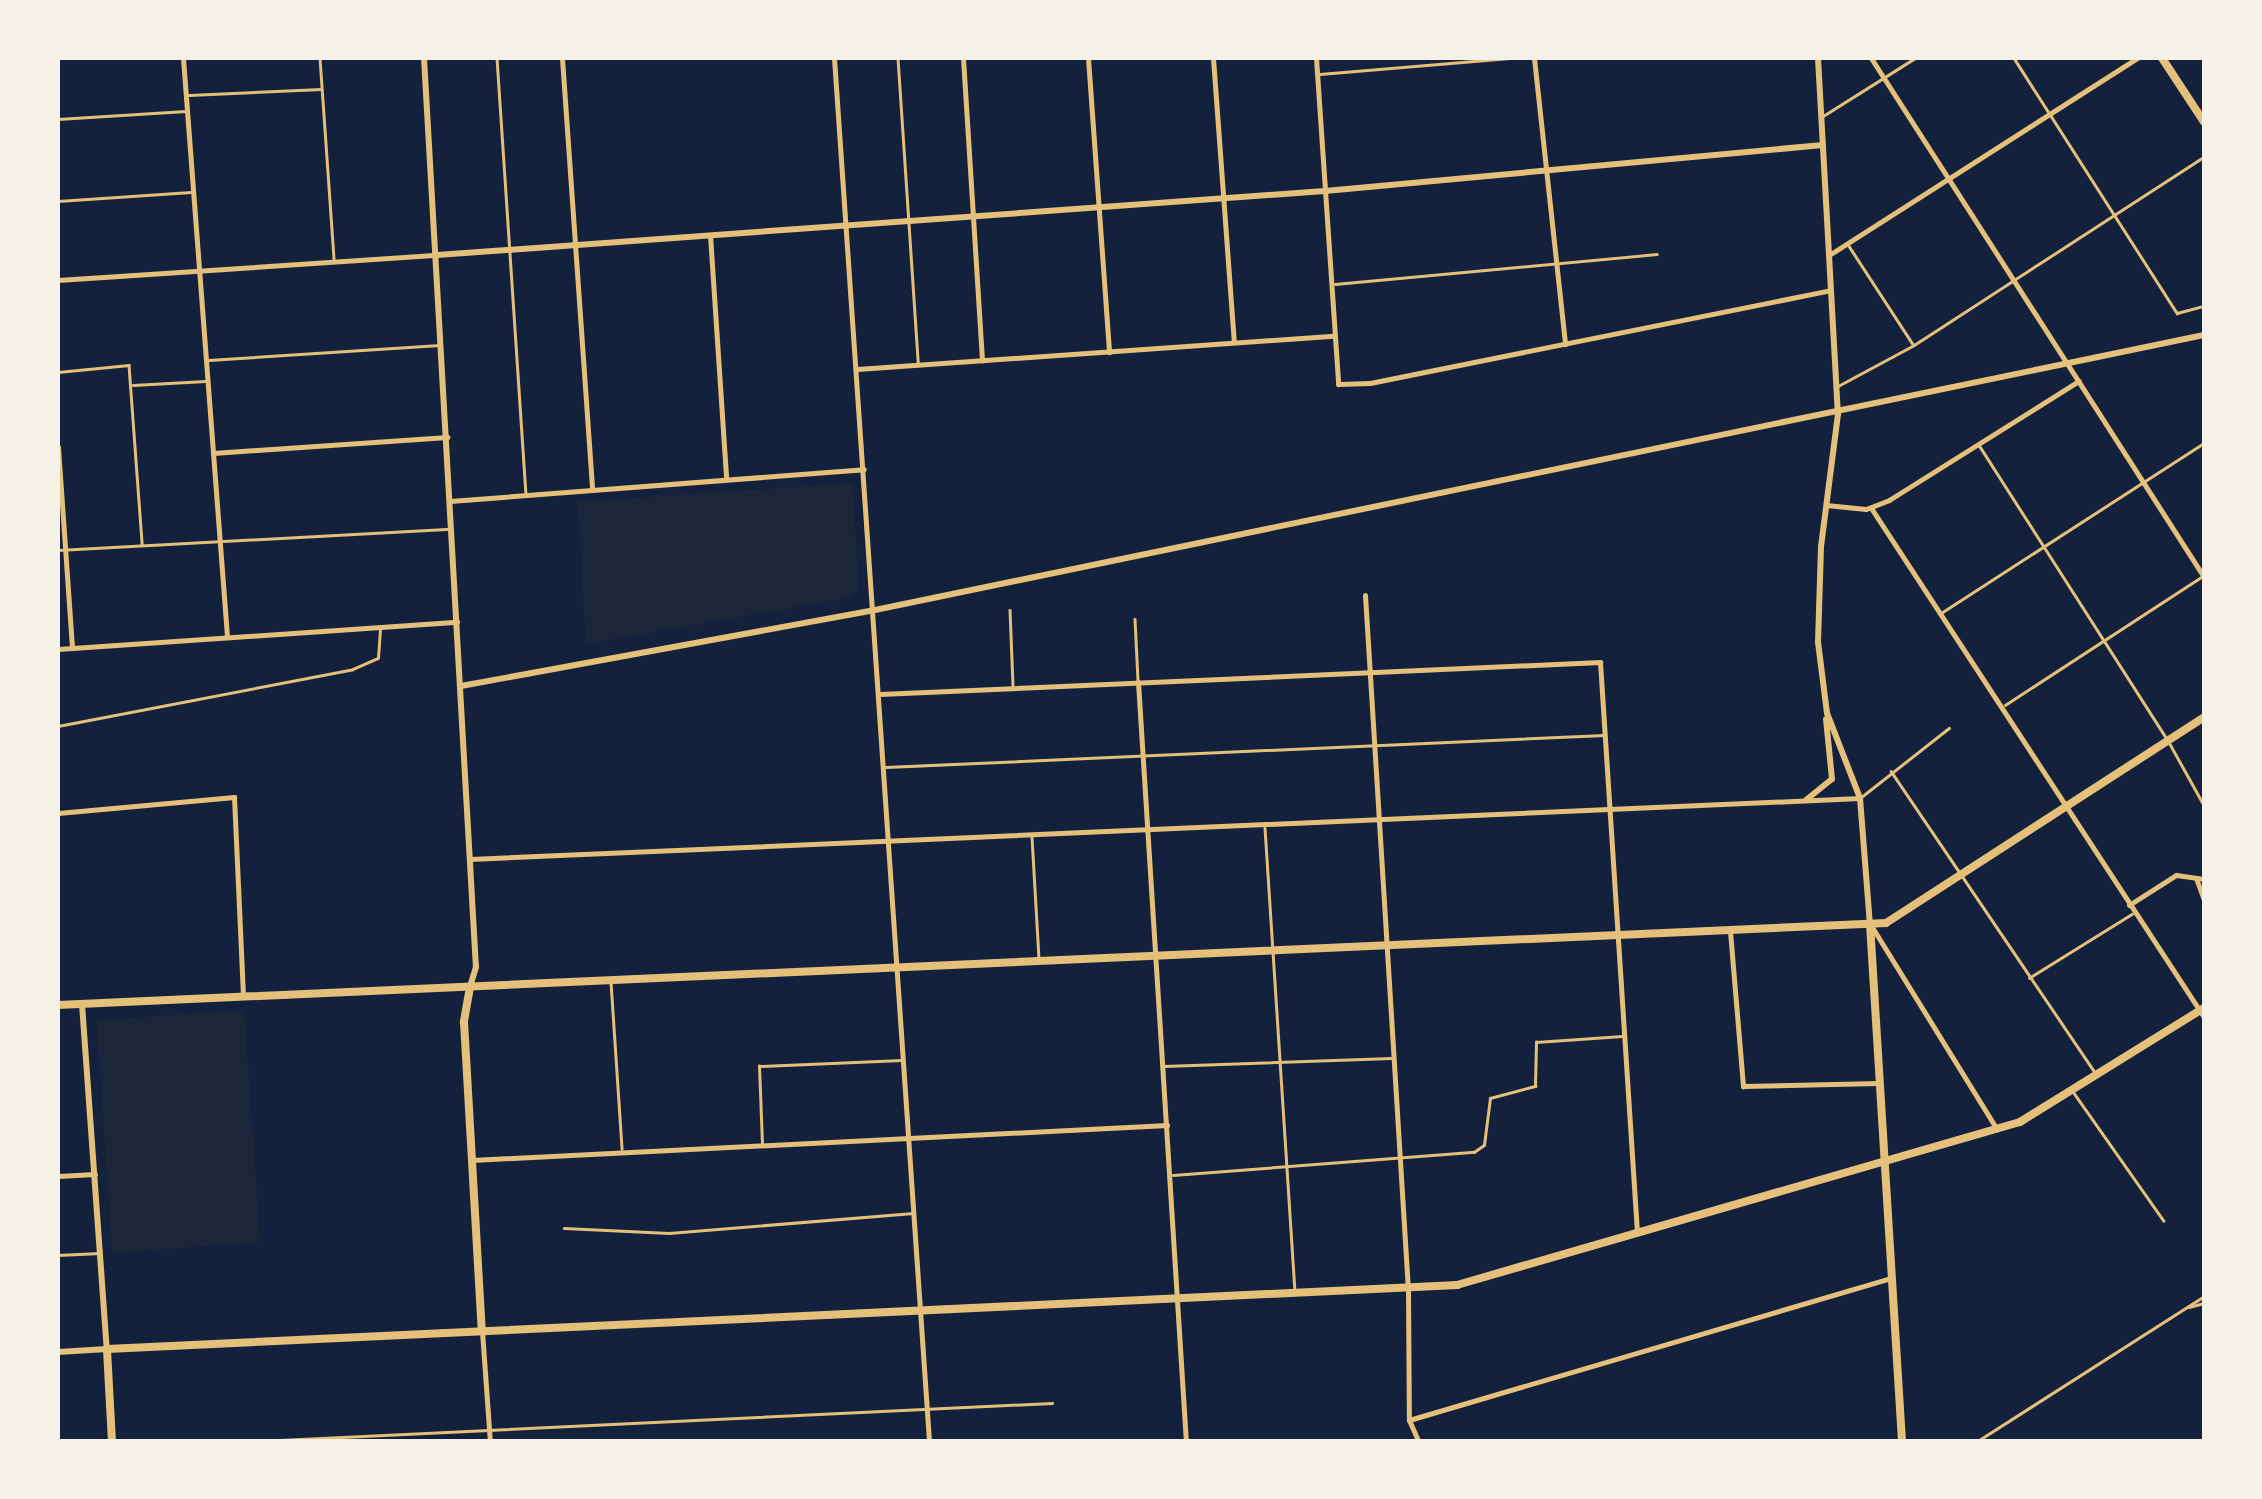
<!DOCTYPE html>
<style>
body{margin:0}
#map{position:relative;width:2262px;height:1499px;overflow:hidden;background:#14213d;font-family:Arial,sans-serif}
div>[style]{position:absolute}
.green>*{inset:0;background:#1d2539;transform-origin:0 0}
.service>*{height:2.5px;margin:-1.25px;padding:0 1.25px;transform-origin:1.25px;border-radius:1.25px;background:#e5c07b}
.minor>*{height:5px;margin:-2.5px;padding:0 2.5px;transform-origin:2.5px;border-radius:2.5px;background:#e5c07b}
.tertiary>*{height:6px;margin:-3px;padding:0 3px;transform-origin:3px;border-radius:3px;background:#e5c07b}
.secondary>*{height:6px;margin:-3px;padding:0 3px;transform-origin:3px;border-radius:3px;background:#e5c07b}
.primary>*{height:8px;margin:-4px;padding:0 4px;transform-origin:4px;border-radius:4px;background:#e5c07b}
span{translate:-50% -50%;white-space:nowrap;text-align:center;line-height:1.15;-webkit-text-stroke:8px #f6f1e7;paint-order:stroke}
.frame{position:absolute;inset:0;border:60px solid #f6f1e7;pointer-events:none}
</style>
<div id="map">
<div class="green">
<div style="clip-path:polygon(852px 483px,859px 588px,852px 597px,586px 644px,578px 502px)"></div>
<div style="left:244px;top:1010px;width:233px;height:148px;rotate:86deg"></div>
</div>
<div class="service">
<div style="left:320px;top:58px;width:201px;rotate:86deg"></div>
<div style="left:497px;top:58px;width:435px;rotate:86.2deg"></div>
<div style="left:898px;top:58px;width:306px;rotate:86.2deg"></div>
<div style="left:2014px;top:58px;width:303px;rotate:57.4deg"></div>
<div style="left:2177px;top:313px;width:28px;rotate:-15deg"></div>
<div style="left:1320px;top:74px;width:193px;rotate:-4.8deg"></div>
<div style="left:189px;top:95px;width:132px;rotate:-2.6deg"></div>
<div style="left:1823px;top:116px;width:109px;rotate:-32.2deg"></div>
<div style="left:58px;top:119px;width:128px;rotate:-3.6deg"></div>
<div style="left:58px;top:201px;width:133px;rotate:-3.9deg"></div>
<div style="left:1849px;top:246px;width:117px;rotate:56.9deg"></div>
<div style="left:1335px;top:284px;width:323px;rotate:-5.3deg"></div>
<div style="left:209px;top:360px;width:231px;rotate:-3.7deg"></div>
<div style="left:58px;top:372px;width:71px;rotate:-5.6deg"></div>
<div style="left:129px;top:365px;width:179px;rotate:85.8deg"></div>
<div style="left:133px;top:385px;width:72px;rotate:-3.2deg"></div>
<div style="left:1838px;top:386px;width:86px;rotate:-28.3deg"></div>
<div style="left:1914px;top:345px;width:346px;rotate:-33deg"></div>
<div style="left:1979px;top:445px;width:347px;rotate:57.4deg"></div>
<div style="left:58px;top:550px;width:393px;rotate:-3.1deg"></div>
<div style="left:1010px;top:610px;width:76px;rotate:87.7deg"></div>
<div style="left:1941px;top:613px;width:313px;rotate:-32.9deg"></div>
<div style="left:1135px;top:619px;width:61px;rotate:87.2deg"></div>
<div style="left:2005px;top:705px;width:236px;rotate:-33.1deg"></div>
<div style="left:58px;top:726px;width:300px;rotate:-10.9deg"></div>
<div style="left:353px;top:669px;width:27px;rotate:-24deg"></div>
<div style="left:378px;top:658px;width:31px;rotate:-86deg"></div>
<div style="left:2170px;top:744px;width:70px;rotate:60.9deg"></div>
<div style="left:886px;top:767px;width:719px;rotate:-2.55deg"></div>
<div style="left:1891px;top:771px;width:362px;rotate:55.9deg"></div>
<div style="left:1860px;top:798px;width:113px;rotate:-38.2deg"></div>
<div style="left:1265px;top:828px;width:462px;rotate:86.3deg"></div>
<div style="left:1032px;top:837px;width:122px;rotate:86.7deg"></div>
<div style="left:2029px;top:978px;width:121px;rotate:-31.9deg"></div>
<div style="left:611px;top:982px;width:167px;rotate:86.2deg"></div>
<div style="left:1164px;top:1066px;width:227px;rotate:-2deg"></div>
<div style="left:2074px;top:1093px;width:156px;rotate:54.9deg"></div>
<div style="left:762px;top:1144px;width:78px;rotate:-92.2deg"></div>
<div style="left:759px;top:1066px;width:143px;rotate:-2.4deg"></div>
<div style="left:1173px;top:1175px;width:302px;rotate:-4.4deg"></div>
<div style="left:1474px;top:1152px;width:12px;rotate:-35deg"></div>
<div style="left:1484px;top:1145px;width:47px;rotate:-82.7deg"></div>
<div style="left:1490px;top:1098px;width:47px;rotate:-14.9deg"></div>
<div style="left:1535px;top:1086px;width:44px;rotate:-88.7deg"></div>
<div style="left:1536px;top:1042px;width:86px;rotate:-4deg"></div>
<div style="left:564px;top:1228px;width:105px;rotate:2.7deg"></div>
<div style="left:669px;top:1233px;width:245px;rotate:-4.7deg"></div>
<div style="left:58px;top:1255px;width:42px;rotate:-2.7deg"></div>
<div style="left:2189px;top:1307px;width:16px;rotate:-15deg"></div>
<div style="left:236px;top:1442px;width:817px;rotate:-2.74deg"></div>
<div style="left:1958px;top:1442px;width:2px"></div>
<div style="left:1976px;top:1442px;width:271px;rotate:-32.6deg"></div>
</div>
<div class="minor">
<div style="left:183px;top:58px;width:581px;rotate:85.65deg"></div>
<div style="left:562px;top:58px;width:432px;rotate:86deg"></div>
<div style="left:834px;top:58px;width:1387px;rotate:86.07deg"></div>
<div style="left:963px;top:58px;width:303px;rotate:86.4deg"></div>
<div style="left:1088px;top:58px;width:295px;rotate:85.9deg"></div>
<div style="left:1213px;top:58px;width:285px;rotate:85.8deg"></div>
<div style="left:1316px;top:58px;width:327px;rotate:86.1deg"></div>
<div style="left:1338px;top:384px;width:32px;rotate:-2deg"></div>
<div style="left:1370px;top:383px;width:470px;rotate:-11.4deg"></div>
<div style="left:1534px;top:58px;width:288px;rotate:83.8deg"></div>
<div style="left:1871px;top:58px;width:617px;rotate:57.32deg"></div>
<div style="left:710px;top:235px;width:245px;rotate:86.2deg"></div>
<div style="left:1829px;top:255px;width:366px;rotate:-32.6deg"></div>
<div style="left:58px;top:280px;width:380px;rotate:-3.8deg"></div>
<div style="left:857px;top:369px;width:478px;rotate:-4deg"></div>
<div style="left:58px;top:447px;width:201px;rotate:86deg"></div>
<div style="left:213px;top:453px;width:235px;rotate:-3.9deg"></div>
<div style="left:450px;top:501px;width:415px;rotate:-4.4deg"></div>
<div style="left:1826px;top:505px;width:40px;rotate:5.7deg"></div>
<div style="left:1866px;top:509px;width:25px;rotate:-21deg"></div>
<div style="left:1889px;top:500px;width:224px;rotate:-32.1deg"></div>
<div style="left:1871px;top:508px;width:608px;rotate:56.81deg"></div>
<div style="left:1365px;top:595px;width:697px;rotate:86.46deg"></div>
<div style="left:1408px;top:1291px;width:129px;rotate:89.6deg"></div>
<div style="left:1409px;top:1420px;width:24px;rotate:66deg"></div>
<div style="left:58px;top:649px;width:400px;rotate:-3.9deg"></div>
<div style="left:1138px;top:682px;width:762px;rotate:86.39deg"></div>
<div style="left:880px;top:694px;width:721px;rotate:-2.54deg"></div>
<div style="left:1600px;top:662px;width:571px;rotate:86.29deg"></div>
<div style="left:58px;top:813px;width:177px;rotate:-5.2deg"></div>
<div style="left:234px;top:797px;width:199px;rotate:87.4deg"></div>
<div style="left:470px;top:859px;width:1391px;rotate:-2.51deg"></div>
<div style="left:2196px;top:878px;width:23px;rotate:70deg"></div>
<div style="left:2129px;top:905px;width:56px;rotate:-32.6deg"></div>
<div style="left:2176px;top:875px;width:28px;rotate:8deg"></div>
<div style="left:1872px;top:927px;width:238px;rotate:58.3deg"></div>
<div style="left:1730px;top:931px;width:156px;rotate:85.2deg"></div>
<div style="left:1743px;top:1086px;width:136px;rotate:-1.3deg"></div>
<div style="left:472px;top:1160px;width:696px;rotate:-2.88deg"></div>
<div style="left:58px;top:1176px;width:37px;rotate:-3deg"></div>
<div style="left:482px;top:1331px;width:111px;rotate:85.9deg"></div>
<div style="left:1409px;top:1420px;width:502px;rotate:-16.42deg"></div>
</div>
<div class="tertiary">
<div style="left:424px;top:58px;width:910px;rotate:86.73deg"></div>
<div style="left:476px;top:967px;width:21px;rotate:107deg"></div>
<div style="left:437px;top:255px;width:890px;rotate:-4.12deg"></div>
<div style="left:1325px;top:191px;width:500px;rotate:-5.28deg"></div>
<div style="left:461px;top:686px;width:421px;rotate:-10.4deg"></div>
<div style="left:875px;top:610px;width:1357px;rotate:-11.69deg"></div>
<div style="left:82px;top:1004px;width:346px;rotate:85.9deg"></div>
</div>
<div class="secondary">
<div style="left:1818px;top:58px;width:357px;rotate:86.8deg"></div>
<div style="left:1838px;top:414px;width:134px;rotate:97.3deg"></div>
<div style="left:1821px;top:547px;width:95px;rotate:91.8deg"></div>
<div style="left:1818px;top:642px;width:72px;rotate:82.8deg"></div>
<div style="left:1827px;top:713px;width:91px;rotate:68.8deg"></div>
<div style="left:1860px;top:798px;width:126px;rotate:85.5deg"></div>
<div style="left:1806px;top:800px;width:33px;rotate:-39deg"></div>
<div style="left:1832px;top:779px;width:60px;rotate:-95.7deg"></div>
<div style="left:58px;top:1352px;width:49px;rotate:-3.5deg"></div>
</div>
<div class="primary">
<div style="left:2162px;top:58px;width:77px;rotate:56.7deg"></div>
<div style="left:1870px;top:924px;width:519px;rotate:86.46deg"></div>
<div style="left:470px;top:987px;width:36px;rotate:100deg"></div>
<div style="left:464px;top:1022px;width:310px;rotate:86.7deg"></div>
<div style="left:58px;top:1005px;width:1830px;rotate:-2.57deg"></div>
<div style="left:1886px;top:923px;width:379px;rotate:-32.9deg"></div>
<div style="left:112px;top:1442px;width:93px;rotate:-93.1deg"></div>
<div style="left:107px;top:1349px;width:1352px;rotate:-2.71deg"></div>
<div style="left:1457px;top:1285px;width:586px;rotate:-16.15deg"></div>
<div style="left:2020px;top:1122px;width:216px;rotate:-31.8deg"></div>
</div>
<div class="frame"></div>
</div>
